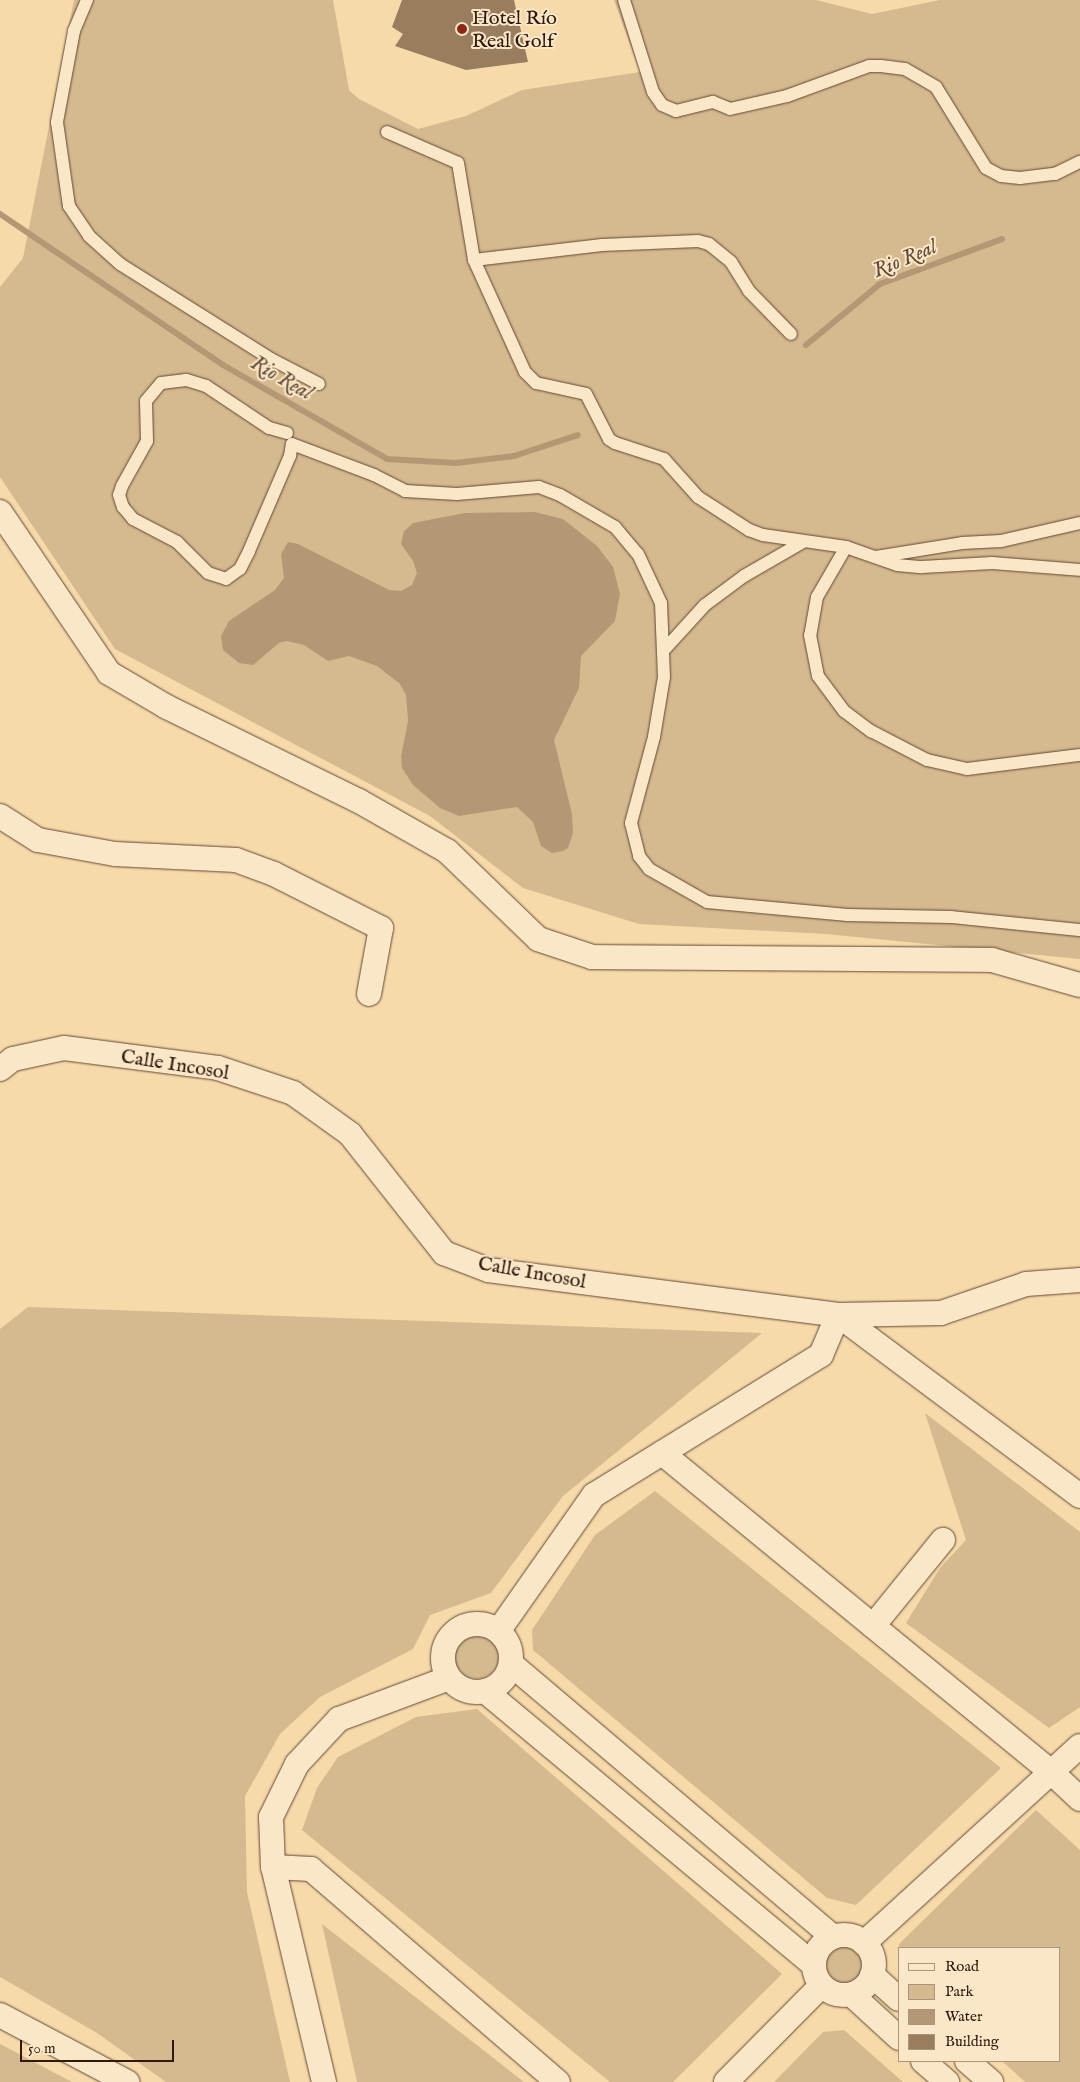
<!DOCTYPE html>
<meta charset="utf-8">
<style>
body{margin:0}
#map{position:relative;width:1080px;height:2082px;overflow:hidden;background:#f7daaa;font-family:"IM FELL English",serif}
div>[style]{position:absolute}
.green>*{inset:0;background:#d5b98f}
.round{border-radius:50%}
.water>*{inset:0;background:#b49875}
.stream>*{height:6px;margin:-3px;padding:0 3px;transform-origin:3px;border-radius:3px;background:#b49875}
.building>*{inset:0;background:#987d5f}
.roads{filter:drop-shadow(0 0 1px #624834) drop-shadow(0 0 1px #624834)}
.service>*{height:12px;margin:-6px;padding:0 6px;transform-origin:6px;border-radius:6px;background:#fae7c8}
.minor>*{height:24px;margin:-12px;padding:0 12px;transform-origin:12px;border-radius:12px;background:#fae7c8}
.minor>.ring{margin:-12px;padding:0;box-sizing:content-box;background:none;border:24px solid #fae7c8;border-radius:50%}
.dots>*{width:14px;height:14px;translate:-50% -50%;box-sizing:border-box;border:2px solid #fae7c8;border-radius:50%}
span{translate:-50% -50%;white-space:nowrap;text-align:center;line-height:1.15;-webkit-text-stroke:4px #fae7c8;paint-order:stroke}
.poi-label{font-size:20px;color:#31180d}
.left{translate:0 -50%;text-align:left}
.street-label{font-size:20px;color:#31180d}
.water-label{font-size:21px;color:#654b37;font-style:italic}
.legend{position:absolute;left:898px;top:1947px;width:162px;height:115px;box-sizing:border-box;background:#fae7c8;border:1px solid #aa947d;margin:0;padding:6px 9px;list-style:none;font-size:15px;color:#31180d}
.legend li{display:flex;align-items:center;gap:10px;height:25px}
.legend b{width:25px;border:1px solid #aa947d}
.scale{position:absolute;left:20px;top:2040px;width:154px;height:22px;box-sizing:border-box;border:2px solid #31180d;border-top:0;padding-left:6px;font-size:15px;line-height:18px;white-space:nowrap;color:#31180d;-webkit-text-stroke:4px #fae7c8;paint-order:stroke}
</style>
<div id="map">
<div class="green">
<div style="clip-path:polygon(74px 0,333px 0,349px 90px,359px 99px,418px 129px,466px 116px,522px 90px,640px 72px,614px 0,816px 0,872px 14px,940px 0,1080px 0,1080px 959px,826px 934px,639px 924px,523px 888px,430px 816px,115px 649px,0 477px,0 287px,23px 258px)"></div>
<div style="clip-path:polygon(28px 1307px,762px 1333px,563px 1496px,491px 1593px,430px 1615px,413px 1649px,320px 1697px,280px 1734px,245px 1796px,247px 1892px,290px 2082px,166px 2082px,97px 2033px,0 1977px,0 1329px)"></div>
<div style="clip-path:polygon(925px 1413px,1080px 1532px,1080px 1707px,1049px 1728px,906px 1623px,940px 1568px,966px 1540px)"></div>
<div style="clip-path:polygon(655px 1491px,1001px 1768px,856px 1905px,827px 1898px,533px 1650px,532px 1630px,595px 1535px)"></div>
<div class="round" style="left:455px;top:1635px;width:44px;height:44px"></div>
<div style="clip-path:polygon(477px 1709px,782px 1974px,673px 2082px,610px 2082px,302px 1830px,317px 1788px,338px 1757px,416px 1717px)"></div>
<div style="clip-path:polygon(1036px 1810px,1080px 1850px,1080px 2082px,1025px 2082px,1002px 2061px,1059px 2061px,1059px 1948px,899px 1948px,899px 1944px)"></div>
<div style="clip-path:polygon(322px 1924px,524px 2082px,357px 2082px)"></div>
<div class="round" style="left:825px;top:1947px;width:38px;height:38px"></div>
<div style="clip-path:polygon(844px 2030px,903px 2082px,774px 2082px,823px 2032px)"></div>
<div style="clip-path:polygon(0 2044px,72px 2082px,0 2082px)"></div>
</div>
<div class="water">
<div style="clip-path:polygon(535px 512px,563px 519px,597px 546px,613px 567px,620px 594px,615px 621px,581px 656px,579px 688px,554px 740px,572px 814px,573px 833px,568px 848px,563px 851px,552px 853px,541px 846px,533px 822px,517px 807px,459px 816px,440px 808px,413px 785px,402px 768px,401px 757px,408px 721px,406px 695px,400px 684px,377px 666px,349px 656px,328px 661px,304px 645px,287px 641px,279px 643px,253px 665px,239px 663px,223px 650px,221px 636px,229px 621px,275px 590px,284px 578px,281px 554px,288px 542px,298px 544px,389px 590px,401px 591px,412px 585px,417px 573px,413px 561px,401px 544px,404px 531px,413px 523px,465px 513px)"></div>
</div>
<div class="stream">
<div style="left:0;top:214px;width:269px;rotate:34.1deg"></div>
<div style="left:223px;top:365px;width:189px;rotate:29.8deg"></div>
<div style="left:387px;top:459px;width:69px;rotate:3.3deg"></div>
<div style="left:456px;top:463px;width:58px;rotate:-6.9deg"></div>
<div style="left:514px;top:456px;width:67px;rotate:-18.2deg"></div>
<div style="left:806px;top:345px;width:96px;rotate:-39.5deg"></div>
<div style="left:880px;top:284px;width:130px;rotate:-20.2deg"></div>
</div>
<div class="building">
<div style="clip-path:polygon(402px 0,514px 0,528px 62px,466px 70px,395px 46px,403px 34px,392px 27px)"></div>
</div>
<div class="roads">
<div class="service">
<div style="left:87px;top:0;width:34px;rotate:113deg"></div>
<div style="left:74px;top:31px;width:93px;rotate:100.6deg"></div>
<div style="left:57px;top:122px;width:85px;rotate:81.9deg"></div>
<div style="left:69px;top:206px;width:36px;rotate:56deg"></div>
<div style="left:89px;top:236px;width:42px;rotate:42.1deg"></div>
<div style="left:120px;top:264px;width:178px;rotate:32.2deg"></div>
<div style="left:271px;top:359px;width:54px;rotate:27.5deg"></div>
<div style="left:624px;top:0;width:96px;rotate:72.5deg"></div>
<div style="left:653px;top:92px;width:16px;rotate:55deg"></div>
<div style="left:662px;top:105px;width:15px;rotate:23deg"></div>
<div style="left:676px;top:111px;width:38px;rotate:-14deg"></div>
<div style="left:713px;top:102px;width:18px;rotate:22deg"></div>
<div style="left:730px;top:109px;width:58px;rotate:-12.8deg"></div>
<div style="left:787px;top:96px;width:87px;rotate:-20.1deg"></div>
<div style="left:869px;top:66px;width:12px"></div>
<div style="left:881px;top:66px;width:24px;rotate:7deg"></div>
<div style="left:905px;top:69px;width:36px;rotate:30deg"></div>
<div style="left:936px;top:87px;width:95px;rotate:58.3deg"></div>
<div style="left:986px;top:168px;width:17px;rotate:28deg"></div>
<div style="left:1001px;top:176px;width:19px;rotate:6deg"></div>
<div style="left:1020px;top:178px;width:35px;rotate:-7deg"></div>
<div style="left:1055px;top:174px;width:28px;rotate:-26deg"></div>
<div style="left:387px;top:132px;width:77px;rotate:23.6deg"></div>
<div style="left:458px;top:163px;width:98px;rotate:80.6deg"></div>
<div style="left:474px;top:260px;width:129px;rotate:-6.7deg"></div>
<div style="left:602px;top:245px;width:96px;rotate:-2.4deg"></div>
<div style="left:698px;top:241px;width:11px;rotate:15deg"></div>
<div style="left:709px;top:244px;width:28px;rotate:39deg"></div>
<div style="left:731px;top:262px;width:34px;rotate:58deg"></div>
<div style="left:749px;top:291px;width:60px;rotate:45.7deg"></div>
<div style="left:474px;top:260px;width:123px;rotate:65.5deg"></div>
<div style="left:525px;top:372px;width:16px;rotate:45deg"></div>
<div style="left:536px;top:383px;width:51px;rotate:12.4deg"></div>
<div style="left:586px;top:394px;width:51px;rotate:62.9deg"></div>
<div style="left:609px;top:439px;width:7px;rotate:34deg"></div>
<div style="left:615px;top:443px;width:52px;rotate:18.1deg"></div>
<div style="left:664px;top:459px;width:51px;rotate:48.2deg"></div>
<div style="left:698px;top:497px;width:61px;rotate:32.9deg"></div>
<div style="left:749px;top:530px;width:15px;rotate:20deg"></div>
<div style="left:763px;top:535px;width:84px;rotate:8.2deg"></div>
<div style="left:846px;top:547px;width:54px;rotate:19.4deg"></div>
<div style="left:897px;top:565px;width:25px;rotate:5deg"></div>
<div style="left:922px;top:567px;width:70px;rotate:-3.3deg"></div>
<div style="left:992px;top:563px;width:88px;rotate:4.5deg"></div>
<div style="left:287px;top:433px;width:19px;rotate:-164deg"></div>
<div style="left:269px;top:428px;width:76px;rotate:-146.3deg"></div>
<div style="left:206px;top:386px;width:21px;rotate:-163deg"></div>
<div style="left:186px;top:380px;width:25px;rotate:173deg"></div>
<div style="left:161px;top:383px;width:23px;rotate:130deg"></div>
<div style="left:146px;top:401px;width:40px;rotate:88.6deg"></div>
<div style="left:147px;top:441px;width:51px;rotate:119.1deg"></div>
<div style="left:122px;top:486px;width:9px;rotate:108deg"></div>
<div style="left:119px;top:495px;width:13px;rotate:72deg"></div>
<div style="left:123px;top:507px;width:16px;rotate:50deg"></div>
<div style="left:133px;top:519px;width:50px;rotate:27.6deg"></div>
<div style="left:177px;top:542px;width:44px;rotate:45deg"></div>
<div style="left:208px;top:573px;width:19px;rotate:18deg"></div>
<div style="left:226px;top:579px;width:17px;rotate:-36deg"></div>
<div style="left:240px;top:569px;width:20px;rotate:-63deg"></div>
<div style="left:249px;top:551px;width:103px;rotate:-66.7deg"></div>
<div style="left:290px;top:456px;width:12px;rotate:-81deg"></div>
<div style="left:292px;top:444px;width:88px;rotate:20.7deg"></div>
<div style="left:374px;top:475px;width:35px;rotate:27deg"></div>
<div style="left:405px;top:491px;width:52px;rotate:3.3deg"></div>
<div style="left:457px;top:494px;width:82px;rotate:-4.9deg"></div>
<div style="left:539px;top:487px;width:22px;rotate:21deg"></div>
<div style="left:560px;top:495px;width:64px;rotate:30.2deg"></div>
<div style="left:615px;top:527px;width:35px;rotate:50deg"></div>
<div style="left:638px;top:554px;width:54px;rotate:64.9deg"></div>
<div style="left:661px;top:603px;width:74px;rotate:87.7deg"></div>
<div style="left:664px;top:677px;width:61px;rotate:99.5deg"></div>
<div style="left:654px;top:737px;width:89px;rotate:105deg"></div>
<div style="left:631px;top:823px;width:34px;rotate:76deg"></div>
<div style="left:639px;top:856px;width:16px;rotate:52deg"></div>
<div style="left:649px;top:869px;width:67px;rotate:29.6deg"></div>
<div style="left:707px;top:902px;width:141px;rotate:5.3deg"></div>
<div style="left:847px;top:915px;width:104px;rotate:1.1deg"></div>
<div style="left:951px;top:917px;width:130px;rotate:5.8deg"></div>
<div style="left:846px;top:547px;width:58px;rotate:120.1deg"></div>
<div style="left:817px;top:597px;width:39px;rotate:100deg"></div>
<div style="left:810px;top:635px;width:42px;rotate:79deg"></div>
<div style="left:818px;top:676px;width:44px;rotate:53.4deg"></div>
<div style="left:844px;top:711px;width:34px;rotate:37deg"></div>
<div style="left:871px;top:731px;width:63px;rotate:27.4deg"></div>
<div style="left:927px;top:760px;width:41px;rotate:12.7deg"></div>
<div style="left:967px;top:769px;width:114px;rotate:-7.1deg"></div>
<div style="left:876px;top:557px;width:87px;rotate:-9.2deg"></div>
<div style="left:962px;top:543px;width:39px;rotate:-3deg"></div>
<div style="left:1001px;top:541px;width:81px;rotate:-12.8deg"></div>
<div style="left:664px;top:650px;width:61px;rotate:-47.7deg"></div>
<div style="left:705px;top:605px;width:49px;rotate:-36.6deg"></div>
<div style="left:744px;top:576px;width:68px;rotate:-30deg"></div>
</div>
<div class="minor">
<div style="left:0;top:512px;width:194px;rotate:55.9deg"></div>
<div style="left:109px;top:673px;width:67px;rotate:30.4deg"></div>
<div style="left:167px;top:707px;width:214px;rotate:26.1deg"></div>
<div style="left:359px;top:801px;width:101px;rotate:29.6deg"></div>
<div style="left:447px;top:851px;width:127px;rotate:44deg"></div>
<div style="left:538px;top:939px;width:57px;rotate:18.4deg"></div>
<div style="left:592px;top:957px;width:400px;rotate:0.4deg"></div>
<div style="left:992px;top:960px;width:91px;rotate:15.9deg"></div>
<div style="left:0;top:816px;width:45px;rotate:32.3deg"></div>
<div style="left:38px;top:840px;width:78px;rotate:10.3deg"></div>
<div style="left:115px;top:854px;width:121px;rotate:2.8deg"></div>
<div style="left:236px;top:860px;width:40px;rotate:20.2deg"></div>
<div style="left:274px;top:874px;width:120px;rotate:26.8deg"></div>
<div style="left:381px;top:928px;width:67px;rotate:100.3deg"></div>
<div style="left:0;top:1069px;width:16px;rotate:-38deg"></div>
<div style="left:13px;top:1059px;width:52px;rotate:-12.2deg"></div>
<div style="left:64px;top:1048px;width:155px;rotate:7.4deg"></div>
<div style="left:218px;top:1068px;width:79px;rotate:18.4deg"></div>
<div style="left:293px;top:1093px;width:70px;rotate:35.7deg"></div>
<div style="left:350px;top:1134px;width:152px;rotate:51.7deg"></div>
<div style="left:444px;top:1253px;width:47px;rotate:21.1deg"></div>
<div style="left:488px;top:1270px;width:353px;rotate:7.3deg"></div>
<div style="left:838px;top:1315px;width:103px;rotate:-1.1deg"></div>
<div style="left:941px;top:1313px;width:90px;rotate:-18.8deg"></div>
<div style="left:1026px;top:1284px;width:54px;rotate:-4.2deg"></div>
<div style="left:662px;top:1453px;width:502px;rotate:39.34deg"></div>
<div style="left:1050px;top:1771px;width:41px;rotate:43deg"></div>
<div class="ring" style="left:443px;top:1624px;width:44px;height:44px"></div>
<div style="left:873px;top:1626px;width:111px;rotate:-50.9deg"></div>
<div style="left:499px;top:1630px;width:165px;rotate:-54.9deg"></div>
<div style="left:594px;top:1495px;width:267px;rotate:-31.7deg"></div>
<div style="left:821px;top:1355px;width:43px;rotate:-67deg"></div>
<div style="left:838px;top:1315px;width:302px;rotate:36.8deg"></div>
<div style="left:511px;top:1664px;width:422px;rotate:40.3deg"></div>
<div style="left:485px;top:1691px;width:427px;rotate:39.8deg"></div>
<div style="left:273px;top:1867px;width:38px;rotate:3deg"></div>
<div style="left:311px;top:1869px;width:326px;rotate:40.8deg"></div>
<div class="ring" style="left:814px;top:1935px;width:36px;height:36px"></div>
<div style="left:864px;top:1943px;width:292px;rotate:-42.4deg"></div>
<div style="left:872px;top:1975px;width:36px;rotate:42deg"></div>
<div style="left:852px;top:1995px;width:64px;rotate:42.5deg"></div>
<div style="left:0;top:2015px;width:144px;rotate:27.8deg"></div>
<div style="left:923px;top:2061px;width:32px;rotate:41deg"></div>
<div style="left:967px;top:2061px;width:32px;rotate:41deg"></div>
<div style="left:324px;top:2082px;width:221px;rotate:-103.3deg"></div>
<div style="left:273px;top:1867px;width:50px;rotate:-92.3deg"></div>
<div style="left:271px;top:1817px;width:59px;rotate:-63.9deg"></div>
<div style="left:297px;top:1764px;width:62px;rotate:-47deg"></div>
<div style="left:339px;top:1719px;width:117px;rotate:-20.4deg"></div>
<div style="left:726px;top:2082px;width:135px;rotate:-45.3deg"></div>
</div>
</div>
<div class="dots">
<div style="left:462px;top:29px;background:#8f2418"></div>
</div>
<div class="poi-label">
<span class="left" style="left:472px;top:30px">Hotel Río<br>Real Golf</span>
</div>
<div class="street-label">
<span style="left:175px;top:1065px;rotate:9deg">Calle Incosol</span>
<span style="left:532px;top:1273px;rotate:10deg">Calle Incosol</span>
</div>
<div class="water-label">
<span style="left:905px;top:260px;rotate:-23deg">Rio Real</span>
<span style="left:281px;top:379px;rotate:30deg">Rio Real</span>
</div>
<ul class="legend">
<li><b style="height:6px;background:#fae7c8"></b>Road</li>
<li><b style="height:14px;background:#d5b98f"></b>Park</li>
<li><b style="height:14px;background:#b49875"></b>Water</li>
<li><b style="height:14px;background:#987d5f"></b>Building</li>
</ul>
<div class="scale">50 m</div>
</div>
